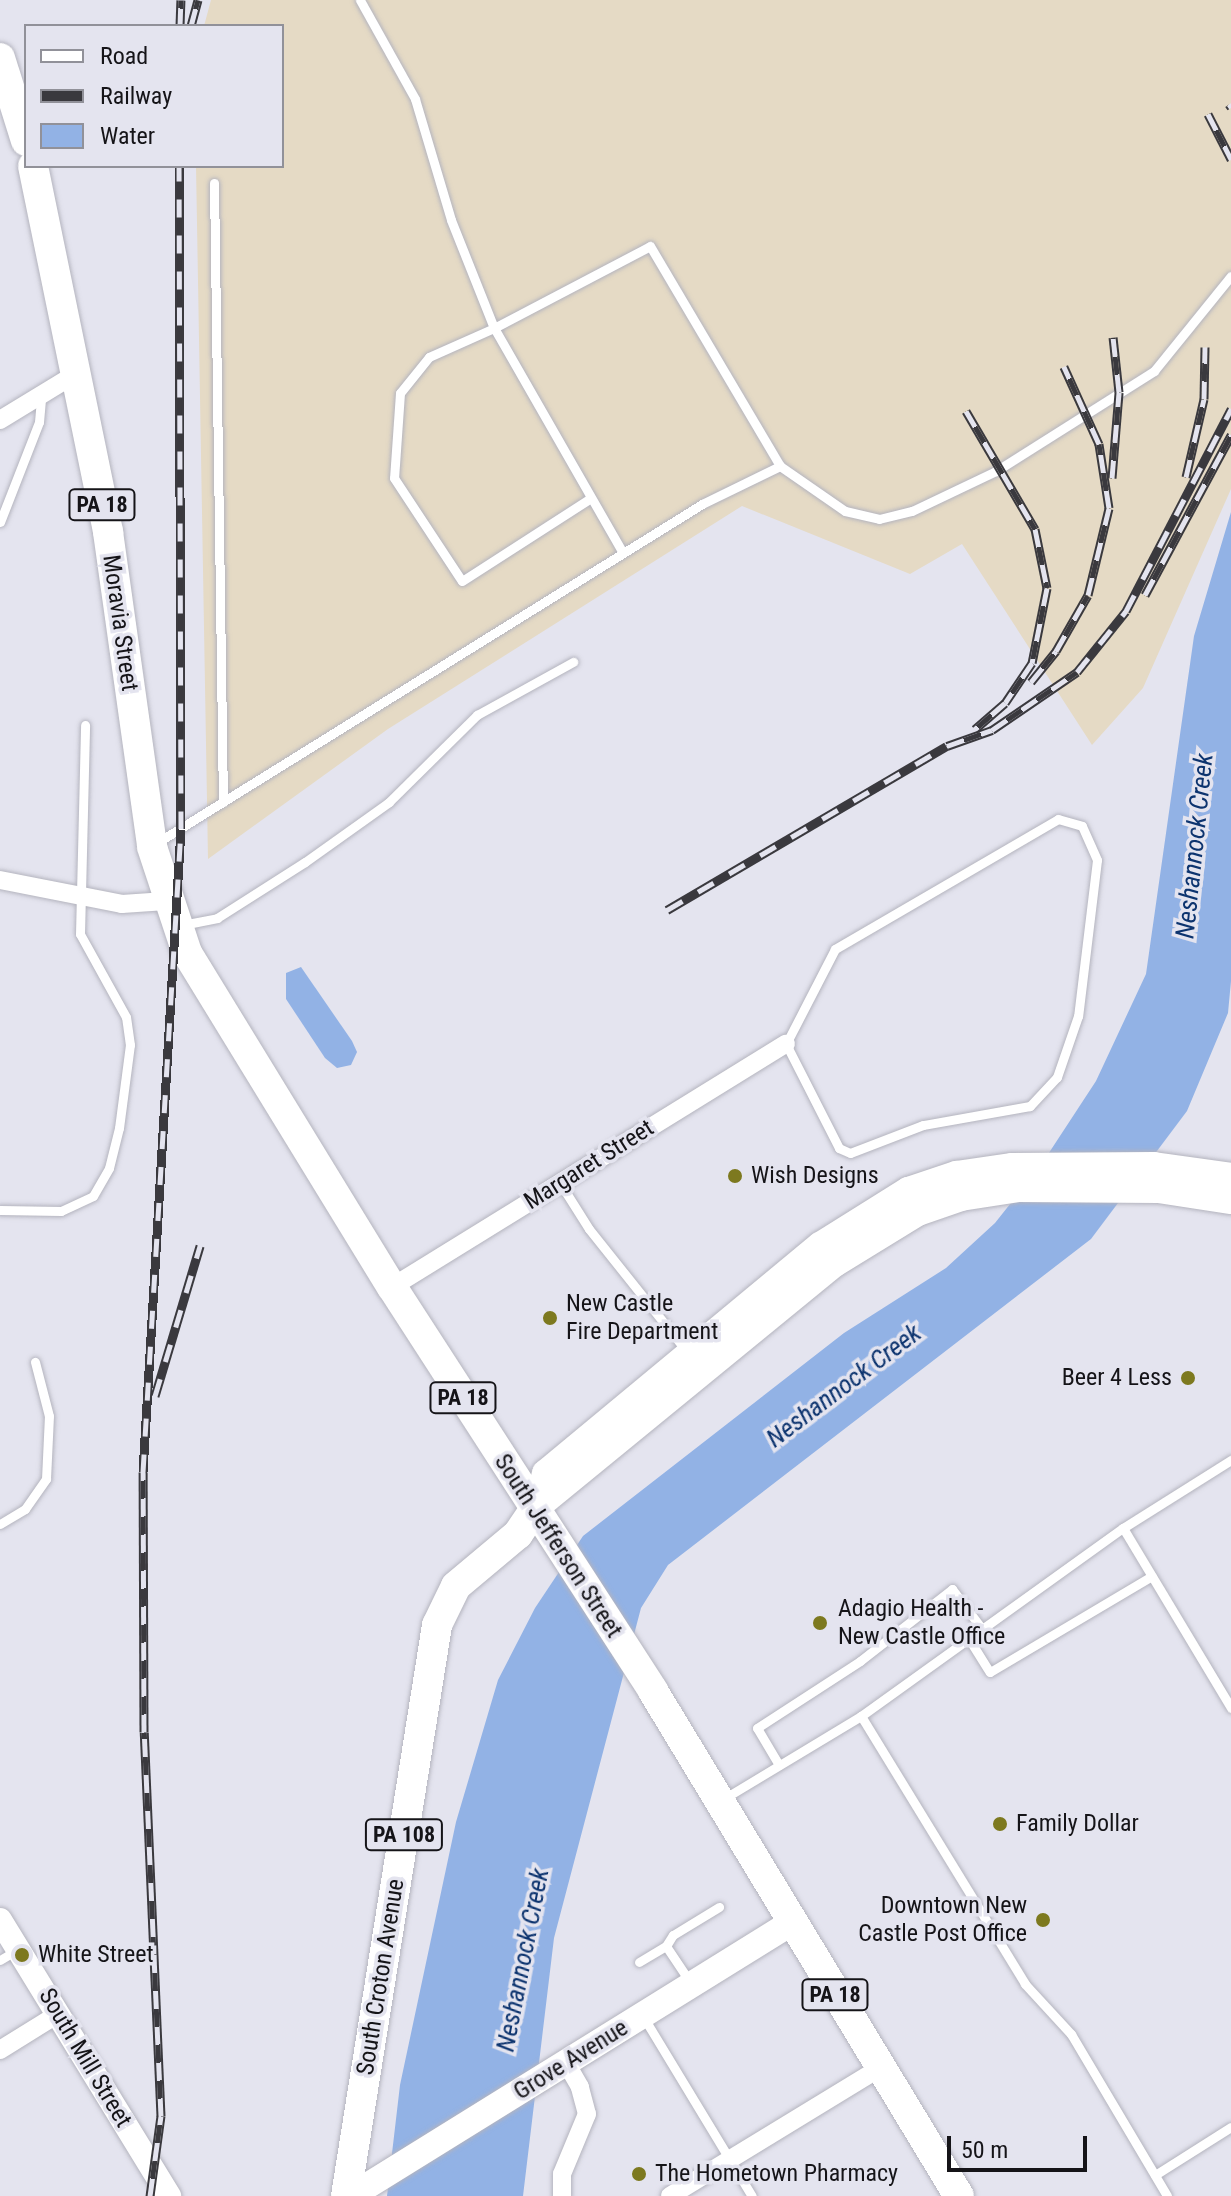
<!DOCTYPE html>
<style>
body{margin:0}
#map{position:relative;width:1231px;height:2196px;overflow:hidden;background:#e4e4ef;font-family:"Roboto Condensed",sans-serif}
div>[style]{position:absolute}
.industrial>*{inset:0;background:#e5dac5}
.water>*{inset:0;background:#92b2e5}
.roads{filter:drop-shadow(0 0 2px #b4b4be) drop-shadow(0 0 2px #b4b4be)}
.service>*{height:9px;margin:-4.5px;padding:0 4.5px;transform-origin:4.5px;border-radius:4.5px;background:#fff}
.minor>*{height:18px;margin:-9px;padding:0 9px;transform-origin:9px;border-radius:9px;background:#fff}
.tertiary>*{height:24px;margin:-12px;padding:0 12px;transform-origin:12px;border-radius:12px;background:#fff}
.secondary>*{height:26px;margin:-13px;padding:0 13px;transform-origin:13px;border-radius:13px;background:#fff}
.primary>*{height:30px;margin:-15px;padding:0 15px;transform-origin:15px;border-radius:15px;background:#fff}
.rail>*{height:9px;margin-top:-4.5px;transform-origin:0;background:repeating-linear-gradient(90deg,#e4e4ef 0 18px,#3a393e 0 36px);box-sizing:border-box;border-block:2px solid #3a393e}
.dots>*{width:22px;height:22px;translate:-50% -50%;box-sizing:border-box;border:4px solid #e4e4ef;border-radius:50%}
span{translate:-50% -50%;white-space:nowrap;text-align:center;line-height:1.15;-webkit-text-stroke:7px #e4e4ef;paint-order:stroke}
.shield-label span{padding:2px 6px;background:#e4e4ef;border:2px solid;border-radius:6px;-webkit-text-stroke-width:0}
.shield-label{font-size:22px;color:#151418;font-weight:700}
.street-label{font-size:24px;color:#151418}
.poi-label{font-size:24px;color:#151418}
.left{translate:0 -50%;text-align:left}
.right{translate:-100% -50%;text-align:right}
.water-label{font-size:26px;color:#0d346f;font-style:italic}
.legend{position:absolute;left:24px;top:24px;width:260px;height:144px;box-sizing:border-box;background:#e4e4ef;border:2px solid #919199;margin:0;padding:10px 14px;list-style:none;font-size:24px;color:#151418}
.legend li{display:flex;align-items:center;gap:16px;height:40px}
.legend b{width:40px;border:2px solid #919199}
.scale{position:absolute;left:947px;top:2136px;width:140px;height:36px;box-sizing:border-box;border:4px solid #151418;border-top:0;padding-left:10px;font-size:24px;line-height:28px;white-space:nowrap;color:#151418;-webkit-text-stroke:6px #e4e4ef;paint-order:stroke}
</style>
<div id="map">
<div class="industrial">
<div style="clip-path:polygon(211px 0,1231px 0,1231px 489px,1143px 688px,1092px 745px,962px 544px,910px 574px,742px 506px,388px 729px,208px 859px,196px 166px,282px 166px,282px 26px,204px 26px)"></div>
</div>
<div class="water">
<div style="clip-path:polygon(1231px 512px,1231px 981px,1228px 1013px,1187px 1111px,1091px 1239px,668px 1565px,641px 1608px,554px 1938px,523px 2196px,387px 2196px,400px 2085px,456px 1822px,498px 1680px,535px 1608px,583px 1536px,844px 1333px,946px 1268px,995px 1223px,1041px 1165px,1096px 1081px,1146px 974px,1194px 636px)"></div>
<div style="clip-path:polygon(301px 967px,352px 1041px,357px 1052px,351px 1065px,337px 1068px,325px 1058px,286px 999px,286px 973px)"></div>
</div>
<div class="roads">
<div class="service">
<div style="left:360px;top:0;width:113px;rotate:60.9deg"></div>
<div style="left:415px;top:99px;width:126px;rotate:73.4deg"></div>
<div style="left:451px;top:220px;width:116px;rotate:68.3deg"></div>
<div style="left:494px;top:328px;width:71px;rotate:156deg"></div>
<div style="left:429px;top:357px;width:46px;rotate:128.9deg"></div>
<div style="left:400px;top:393px;width:85px;rotate:94deg"></div>
<div style="left:394px;top:478px;width:123px;rotate:56.6deg"></div>
<div style="left:462px;top:581px;width:153px;rotate:-32.8deg"></div>
<div style="left:214px;top:183px;width:619px;rotate:89.17deg"></div>
<div style="left:0;top:522px;width:107px;rotate:-68.7deg"></div>
<div style="left:39px;top:422px;width:25px;rotate:-85deg"></div>
<div style="left:623px;top:553px;width:259px;rotate:-119.8deg"></div>
<div style="left:494px;top:328px;width:176px;rotate:-27.7deg"></div>
<div style="left:650px;top:246px;width:256px;rotate:59.4deg"></div>
<div style="left:1058px;top:819px;width:25px;rotate:16deg"></div>
<div style="left:1082px;top:826px;width:37px;rotate:66deg"></div>
<div style="left:1097px;top:860px;width:157px;rotate:96.9deg"></div>
<div style="left:1078px;top:1016px;width:65px;rotate:109deg"></div>
<div style="left:1057px;top:1077px;width:40px;rotate:133deg"></div>
<div style="left:1030px;top:1106px;width:109px;rotate:169.9deg"></div>
<div style="left:923px;top:1125px;width:78px;rotate:159deg"></div>
<div style="left:850px;top:1153px;width:12px;rotate:-156deg"></div>
<div style="left:839px;top:1148px;width:117px;rotate:-117deg"></div>
<div style="left:786px;top:1044px;width:107px;rotate:-62.7deg"></div>
<div style="left:835px;top:949px;width:258px;rotate:-30.2deg"></div>
<div style="left:155px;top:844px;width:644px;rotate:-31.86deg"></div>
<div style="left:702px;top:504px;width:87px;rotate:-26deg"></div>
<div style="left:780px;top:466px;width:79px;rotate:34.7deg"></div>
<div style="left:845px;top:511px;width:35px;rotate:13deg"></div>
<div style="left:879px;top:519px;width:34px;rotate:-14deg"></div>
<div style="left:912px;top:511px;width:93px;rotate:-25.5deg"></div>
<div style="left:996px;top:471px;width:187px;rotate:-32.3deg"></div>
<div style="left:1154px;top:371px;width:122px;rotate:-51deg"></div>
<div style="left:182px;top:925px;width:36px;rotate:-11deg"></div>
<div style="left:217px;top:918px;width:104px;rotate:-32.5deg"></div>
<div style="left:305px;top:862px;width:103px;rotate:-35.5deg"></div>
<div style="left:389px;top:802px;width:124px;rotate:-44.7deg"></div>
<div style="left:477px;top:715px;width:110px;rotate:-28.9deg"></div>
<div style="left:560px;top:1183px;width:54px;rotate:57.8deg"></div>
<div style="left:589px;top:1229px;width:159px;rotate:51.4deg"></div>
<div style="left:0;top:1210px;width:61px;rotate:0.9deg"></div>
<div style="left:61px;top:1211px;width:35px;rotate:-25deg"></div>
<div style="left:93px;top:1196px;width:32px;rotate:-60deg"></div>
<div style="left:109px;top:1168px;width:41px;rotate:-76deg"></div>
<div style="left:119px;top:1128px;width:84px;rotate:-82.5deg"></div>
<div style="left:130px;top:1045px;width:28px;rotate:-98deg"></div>
<div style="left:126px;top:1017px;width:95px;rotate:-119deg"></div>
<div style="left:80px;top:934px;width:209px;rotate:-88.6deg"></div>
<div style="left:0;top:1524px;width:29px;rotate:-31deg"></div>
<div style="left:25px;top:1509px;width:37px;rotate:-55deg"></div>
<div style="left:46px;top:1479px;width:63px;rotate:-87.3deg"></div>
<div style="left:49px;top:1416px;width:56px;rotate:-104.5deg"></div>
<div style="left:1123px;top:1528px;width:210px;rotate:59deg"></div>
<div style="left:969px;top:1639px;width:39px;rotate:58deg"></div>
<div style="left:990px;top:1672px;width:188px;rotate:-30.7deg"></div>
<div style="left:861px;top:1716px;width:314px;rotate:58.5deg"></div>
<div style="left:1025px;top:1984px;width:68px;rotate:47.4deg"></div>
<div style="left:1071px;top:2034px;width:188px;rotate:59.3deg"></div>
<div style="left:779px;top:1765px;width:43px;rotate:-120.7deg"></div>
<div style="left:757px;top:1728px;width:123px;rotate:-33deg"></div>
<div style="left:860px;top:1661px;width:117px;rotate:-38deg"></div>
<div style="left:952px;top:1589px;width:50px;rotate:53.1deg"></div>
<div style="left:725px;top:1798px;width:159px;rotate:-31.1deg"></div>
<div style="left:861px;top:1716px;width:322px;rotate:-35.7deg"></div>
<div style="left:1123px;top:1528px;width:128px;rotate:-32.2deg"></div>
<div style="left:0;top:1960px;width:17px;rotate:-31deg"></div>
<div style="left:639px;top:1962px;width:31px;rotate:-31deg"></div>
<div style="left:690px;top:1982px;width:43px;rotate:-123.7deg"></div>
<div style="left:666px;top:1946px;width:13px;rotate:-58deg"></div>
<div style="left:673px;top:1935px;width:54px;rotate:-31.3deg"></div>
<div style="left:644px;top:2018px;width:208px;rotate:58.8deg"></div>
<div style="left:1155px;top:2175px;width:90px;rotate:-32.3deg"></div>
</div>
<div class="minor">
<div style="left:0;top:420px;width:90px;rotate:-31.4deg"></div>
<div style="left:0;top:880px;width:124px;rotate:11.1deg"></div>
<div style="left:122px;top:904px;width:44px;rotate:-3.9deg"></div>
<div style="left:392px;top:1287px;width:463px;rotate:-31.7deg"></div>
<div style="left:0;top:2050px;width:68px;rotate:-31.8deg"></div>
<div style="left:562px;top:2196px;width:22px;rotate:-90deg"></div>
<div style="left:562px;top:2174px;width:65px;rotate:-67.4deg"></div>
<div style="left:587px;top:2114px;width:28px;rotate:-105deg"></div>
<div style="left:580px;top:2087px;width:28px;rotate:-120deg"></div>
<div style="left:670px;top:2196px;width:246px;rotate:-31.4deg"></div>
</div>
<div class="tertiary">
<div style="left:0;top:1920px;width:324px;rotate:58.5deg"></div>
</div>
<div class="secondary">
<div style="left:534px;top:1510px;width:39px;rotate:-73deg"></div>
<div style="left:545px;top:1473px;width:357px;rotate:-39.7deg"></div>
<div style="left:820px;top:1245px;width:104px;rotate:-32deg"></div>
<div style="left:908px;top:1190px;width:51px;rotate:-18.4deg"></div>
<div style="left:956px;top:1174px;width:57px;rotate:-8.1deg"></div>
<div style="left:1012px;top:1166px;width:142px;rotate:-0.4deg"></div>
<div style="left:1154px;top:1165px;width:78px;rotate:8.1deg"></div>
<div style="left:534px;top:1510px;width:389px;rotate:-39.3deg"></div>
<div style="left:835px;top:1264px;width:97px;rotate:-31.6deg"></div>
<div style="left:918px;top:1213px;width:46px;rotate:-19.2deg"></div>
<div style="left:961px;top:1198px;width:59px;rotate:-8.8deg"></div>
<div style="left:1019px;top:1189px;width:139px;rotate:0.4deg"></div>
<div style="left:1158px;top:1190px;width:74px;rotate:8.6deg"></div>
<div style="left:351px;top:2196px;width:518px;rotate:-31.82deg"></div>
</div>
<div class="primary">
<div style="left:0;top:58px;width:87px;rotate:72.6deg"></div>
<div style="left:33px;top:166px;width:374px;rotate:78.4deg"></div>
<div style="left:108px;top:532px;width:318px;rotate:82deg"></div>
<div style="left:152px;top:847px;width:112px;rotate:71.7deg"></div>
<div style="left:187px;top:953px;width:392px;rotate:58.5deg"></div>
<div style="left:392px;top:1287px;width:481px;rotate:57.1deg"></div>
<div style="left:653px;top:1691px;width:590px;rotate:58.79deg"></div>
<div style="left:346px;top:2196px;width:578px;rotate:-80.94deg"></div>
<div style="left:437px;top:1625px;width:43px;rotate:-64deg"></div>
<div style="left:456px;top:1586px;width:81px;rotate:-40deg"></div>
<div style="left:518px;top:1534px;width:29px;rotate:-56deg"></div>
</div>
</div>
<div class="rail">
<div style="left:180px;top:26px;width:26px;rotate:-88deg"></div>
<div style="left:191px;top:26px;width:27px;rotate:-75deg"></div>
<div style="left:1229px;top:104px;width:4px;rotate:56deg"></div>
<div style="left:1208px;top:114px;width:51px;rotate:62.9deg"></div>
<div style="left:966px;top:411px;width:137px;rotate:59.7deg"></div>
<div style="left:1035px;top:529px;width:60px;rotate:78.5deg"></div>
<div style="left:1047px;top:588px;width:76px;rotate:101.3deg"></div>
<div style="left:1032px;top:663px;width:48px;rotate:124deg"></div>
<div style="left:1005px;top:703px;width:40px;rotate:139deg"></div>
<div style="left:1186px;top:477px;width:80px;rotate:-77deg"></div>
<div style="left:1204px;top:399px;width:52px;rotate:-88.9deg"></div>
<div style="left:1112px;top:478px;width:86px;rotate:-85.3deg"></div>
<div style="left:1119px;top:392px;width:55px;rotate:-96.2deg"></div>
<div style="left:1145px;top:595px;width:182px;rotate:-61.7deg"></div>
<div style="left:1031px;top:682px;width:40px;rotate:-51deg"></div>
<div style="left:1056px;top:651px;width:64px;rotate:-60.3deg"></div>
<div style="left:1088px;top:595px;width:89px;rotate:-76.4deg"></div>
<div style="left:1109px;top:508px;width:65px;rotate:-98.9deg"></div>
<div style="left:1099px;top:444px;width:85px;rotate:-114.4deg"></div>
<div style="left:667px;top:910px;width:324px;rotate:-30.4deg"></div>
<div style="left:947px;top:746px;width:48px;rotate:-19.6deg"></div>
<div style="left:992px;top:730px;width:103px;rotate:-34.3deg"></div>
<div style="left:1077px;top:672px;width:78px;rotate:-51.2deg"></div>
<div style="left:1126px;top:611px;width:228px;rotate:-62.5deg"></div>
<div style="left:155px;top:1396px;width:157px;rotate:-73.3deg"></div>
<div style="left:150px;top:2196px;width:81px;rotate:-82.2deg"></div>
<div style="left:161px;top:2116px;width:384px;rotate:-92.5deg"></div>
<div style="left:144px;top:1732px;width:260px;rotate:-90.2deg"></div>
<div style="left:143px;top:1472px;width:644px;rotate:-86.62deg"></div>
<div style="left:181px;top:829px;width:663px;rotate:-90.17deg"></div>
</div>
<div class="dots">
<div style="left:735px;top:1176px;background:#7d791f"></div>
<div style="left:550px;top:1318px;background:#7d791f"></div>
<div style="left:1188px;top:1378px;background:#7d791f"></div>
<div style="left:820px;top:1623px;background:#7d791f"></div>
<div style="left:1000px;top:1824px;background:#7d791f"></div>
<div style="left:1043px;top:1920px;background:#7d791f"></div>
<div style="left:22px;top:1955px;background:#7d791f"></div>
<div style="left:639px;top:2174px;background:#7d791f"></div>
</div>
<div class="shield-label">
<span style="left:102px;top:505px">PA 18</span>
<span style="left:463px;top:1398px">PA 18</span>
<span style="left:404px;top:1835px">PA 108</span>
<span style="left:835px;top:1995px">PA 18</span>
</div>
<div class="street-label">
<span style="left:120px;top:623px;rotate:82deg">Moravia Street</span>
<span style="left:589px;top:1165px;rotate:-32deg">Margaret Street</span>
<span style="left:558px;top:1546px;rotate:57deg">South Jefferson Street</span>
<span style="left:381px;top:1977px;rotate:-81deg">South Croton Avenue</span>
<span style="left:85px;top:2058px;rotate:59deg">South Mill Street</span>
<span style="left:571px;top:2060px;rotate:-32deg">Grove Avenue</span>
</div>
<div class="poi-label">
<span class="left" style="left:751px;top:1176px">Wish Designs</span>
<span class="left" style="left:566px;top:1318px">New Castle<br>Fire Department</span>
<span class="right" style="left:1172px;top:1378px">Beer 4 Less</span>
<span class="left" style="left:838px;top:1623px">Adagio Health -<br>New Castle Office</span>
<span class="left" style="left:1016px;top:1824px">Family Dollar</span>
<span class="right" style="left:1027px;top:1920px">Downtown New<br>Castle Post Office</span>
<span class="left" style="left:38px;top:1955px">White Street</span>
<span class="left" style="left:655px;top:2174px">The Hometown Pharmacy</span>
</div>
<div class="water-label">
<span style="left:1195px;top:846px;rotate:-84deg">Neshannock Creek</span>
<span style="left:844px;top:1386px;rotate:-37deg">Neshannock Creek</span>
<span style="left:523px;top:1960px;rotate:-79deg">Neshannock Creek</span>
</div>
<ul class="legend">
<li><b style="height:10px;background:#fff"></b>Road</li>
<li><b style="height:10px;background:#3a393e"></b>Railway</li>
<li><b style="height:22px;background:#92b2e5"></b>Water</li>
</ul>
<div class="scale">50 m</div>
</div>
